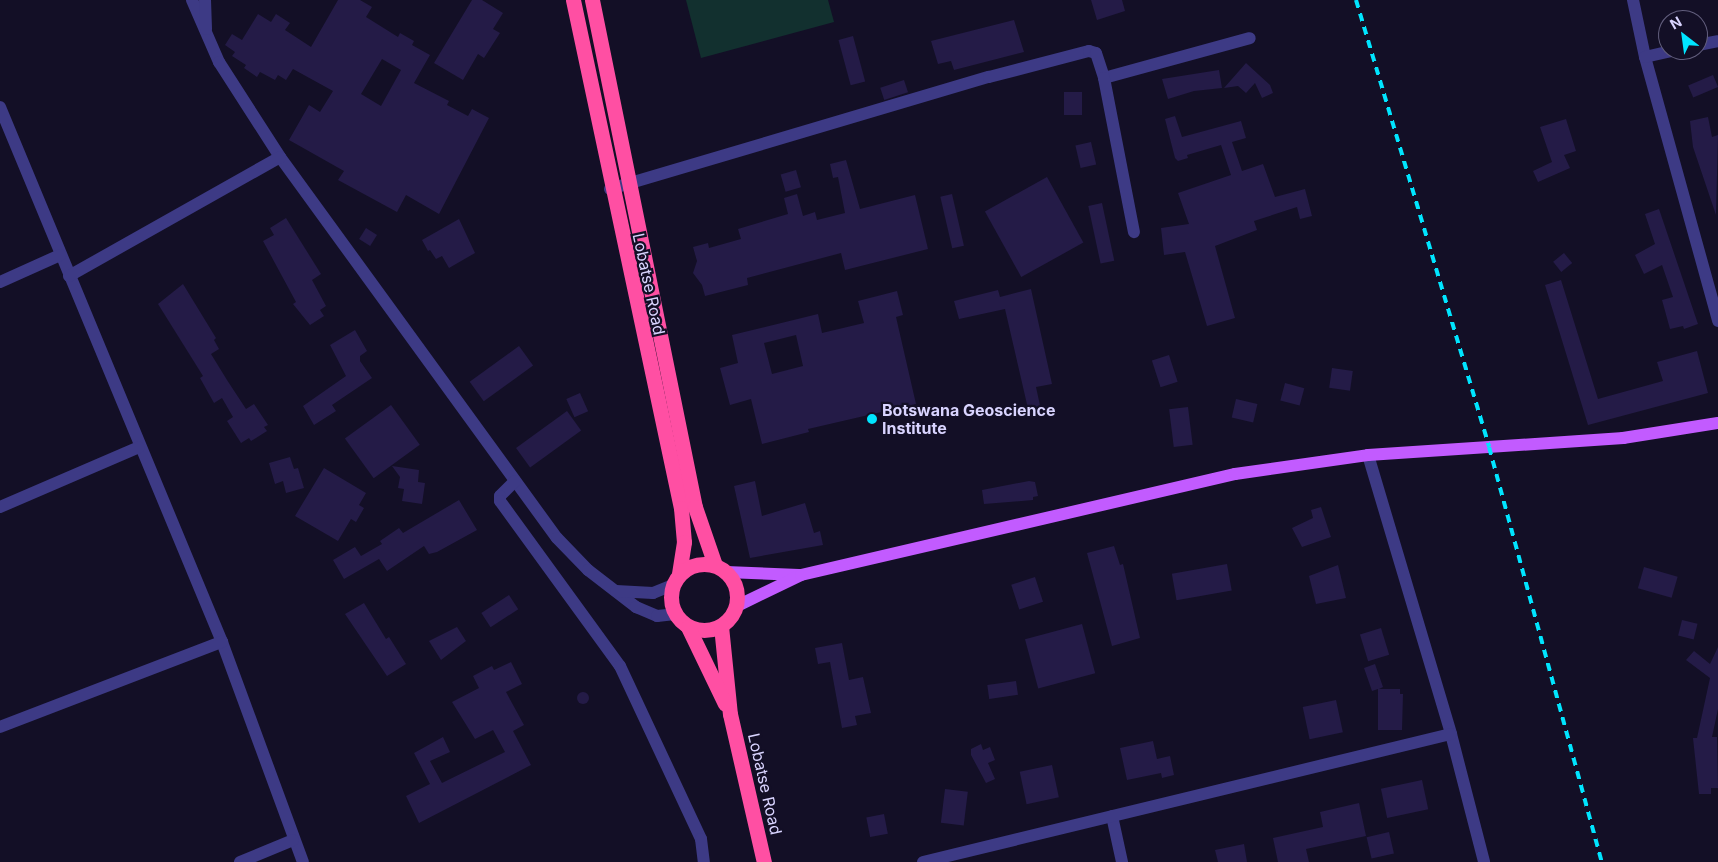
<!DOCTYPE html>
<style>
body{margin:0}
#map{position:relative;width:1718px;height:862px;overflow:hidden;background:#130f26;font-family:Inter,sans-serif}
div>[style]{position:absolute}
.green>*{inset:0;background:#12302f}
.building>*{inset:0;background:#241b47;transform-origin:0 0}
.round{border-radius:50%}
.minor>*{height:12px;margin:-6px;padding:0 6px;transform-origin:6px;border-radius:6px;background:#3d3a85}
.major>*{height:12px;margin:-6px;padding:0 6px;transform-origin:6px;border-radius:6px;background:#c25bff}
.highway>*{height:15px;margin:-7.5px;padding:0 7.5px;transform-origin:7.5px;border-radius:7.5px;background:#ff4fa3}
.highway>.ring{margin:-7.5px;padding:0;box-sizing:content-box;background:none;border:15px solid #ff4fa3;border-radius:50%}
.rail>*{height:4px;margin-top:-2px;transform-origin:0;background:repeating-linear-gradient(90deg,#00e5ff 0 8px,transparent 0 14px)}
.dots>*{width:14px;height:14px;translate:-50% -50%;box-sizing:border-box;border:2px solid #130f26;border-radius:50%}
span{translate:-50% -50%;white-space:nowrap;text-align:center;line-height:1.15;-webkit-text-stroke:4.5px #130f26;paint-order:stroke}
.street-label{font-size:16px;color:#d9d4ff}
.poi-label{font-size:16px;color:#d9d4ff;font-weight:700}
.left{translate:0 -50%;text-align:left}
.north{position:absolute;left:1658px;top:10px;width:50px;height:50px;box-sizing:border-box;background:#130f26;border:1px solid #625e7d;border-radius:50%;rotate:330deg;font-size:14px;font-weight:700;line-height:20px;text-align:center;color:#d9d4ff}
.north::after{content:'';display:block;margin:auto;width:18px;height:22px;background:#00e5ff;clip-path:polygon(50% 0,100% 100%,50% 72%,0 100%)}
</style>
<div id="map">
<div class="green">
<div style="clip-path:polygon(686px 0,828px 0,834px 22px,701px 58px)"></div>
</div>
<div class="building">
<div style="clip-path:polygon(evenodd,338px 0,360px 0,372px 7px,366px 17px,398px 37px,400px 33px,414px 41px,412px 45px,430px 55px,414px 83px,449px 101px,447px 105px,468px 116px,472px 109px,489px 118px,439px 214px,406px 195px,397px 212px,338px 180px,344px 171px,289px 140px,309px 105px,320px 112px,333px 91px,293px 69px,286px 80px,278px 75px,275px 80px,260px 72px,257px 77px,244px 68px,246px 65px,232px 56px,235px 52px,225px 45px,232px 34px,242px 40px,258px 14px,271px 22px,276px 14px,290px 23px,285px 30px,311px 47px,338px 0,382px 59px,401px 70px,381px 106px,361px 94px,382px 59px)"></div>
<div style="clip-path:polygon(472px 0,482px 0,503px 13px,493px 29px,500px 33px,484px 58px,478px 54px,463px 80px,434px 63px)"></div>
<div style="clip-path:polygon(1091px 0,1122px 0,1125px 11px,1097px 20px)"></div>
<div style="clip-path:polygon(1014px 20px,1024px 52px,954px 70px,951px 61px,938px 64px,931px 41px)"></div>
<div style="left:853px;top:36px;width:47px;height:15px;rotate:75deg"></div>
<div style="clip-path:polygon(1246px 63px,1270px 85px,1273px 93px,1262px 98px,1255px 83px,1246px 93px,1238px 86px,1224px 88px)"></div>
<div style="clip-path:polygon(1219px 70px,1222px 88px,1194px 91px,1168px 99px,1162px 79px)"></div>
<div style="left:1713px;top:75px;width:13px;height:27px;rotate:67deg"></div>
<div style="left:904px;top:80px;width:13px;height:25px;rotate:72deg"></div>
<div style="left:1064px;top:92px;width:18px;height:23px"></div>
<div style="clip-path:polygon(1175px 116px,1182px 137px,1241px 121px,1246px 138px,1232px 142px,1242px 171px,1263px 164px,1275px 197px,1305px 189px,1312px 216px,1300px 219px,1297px 207px,1254px 221px,1257px 230px,1215px 246px,1235px 318px,1207px 326px,1185px 252px,1164px 255px,1161px 228px,1189px 224px,1178px 193px,1231px 175px,1221px 145px,1187px 155px,1188px 158px,1178px 161px,1175px 158px,1165px 119px)"></div>
<div style="clip-path:polygon(1708px 117px,1712px 137px,1718px 135px,1716px 215px,1693px 147px,1690px 121px)"></div>
<div style="clip-path:polygon(1566px 119px,1576px 151px,1564px 155px,1570px 168px,1538px 182px,1533px 171px,1552px 162px,1540px 127px)"></div>
<div style="left:1091px;top:142px;width:23px;height:16px;rotate:77deg"></div>
<div style="clip-path:polygon(846px 160px,860px 209px,915px 195px,928px 249px,845px 270px,841px 253px,747px 278px,748px 285px,705px 296px,702px 285px,693px 273px,697px 261px,693px 247px,708px 243px,709px 248px,741px 239px,738px 229px,788px 214px,784px 198px,797px 194px,803px 216px,815px 212px,817px 220px,845px 213px,838px 177px,833px 178px,830px 164px)"></div>
<div style="left:796px;top:170px;width:18px;height:16px;rotate:74deg"></div>
<div style="left:1047px;top:177px;width:75px;height:71px;rotate:61deg"></div>
<div style="left:952px;top:194px;width:53px;height:12px;rotate:77deg"></div>
<div style="left:1102px;top:203px;width:59px;height:14px;rotate:78deg"></div>
<div style="clip-path:polygon(1659px 209px,1698px 324px,1684px 329px,1683px 326px,1670px 329px,1662px 300px,1673px 297px,1662px 265px,1644px 274px,1635px 255px,1655px 244px,1645px 214px)"></div>
<div style="clip-path:polygon(286px 218px,321px 274px,312px 280px,326px 306px,320px 310px,324px 316px,310px 325px,293px 304px,296px 302px,263px 241px,274px 235px,270px 228px)"></div>
<div style="clip-path:polygon(459px 219px,475px 253px,449px 268px,442px 256px,436px 259px,430px 250px,428px 251px,422px 240px)"></div>
<div style="left:366px;top:228px;width:13px;height:13px;rotate:32deg"></div>
<div style="left:1564px;top:253px;width:13px;height:14px;rotate:51deg"></div>
<div style="clip-path:polygon(1561px 280px,1598px 399px,1663px 381px,1657px 362px,1697px 351px,1708px 393px,1588px 425px,1545px 285px)"></div>
<div style="clip-path:polygon(183px 284px,216px 338px,214px 340px,219px 349px,211px 354px,227px 380px,246px 409px,254px 404px,268px 425px,264px 427px,267px 431px,251px 441px,249px 438px,241px 443px,227px 421px,233px 417px,222px 398px,214px 403px,200px 378px,203px 376px,158px 304px)"></div>
<div style="clip-path:polygon(1031px 289px,1052px 384px,1036px 387px,1041px 410px,1029px 413px,1005px 309px,959px 319px,954px 301px,998px 290px,1000px 297px)"></div>
<div style="clip-path:polygon(evenodd,897px 291px,903px 315px,896px 317px,916px 404px,808px 429px,809px 432px,762px 444px,751px 399px,730px 405px,720px 368px,738px 363px,732px 335px,818px 314px,822px 333px,864px 323px,858px 301px,897px 291px,796px 335px,803px 366px,772px 374px,764px 343px,796px 335px)"></div>
<div style="clip-path:polygon(355px 330px,367px 351px,360px 356px,360px 361px,372px 378px,332px 405px,336px 411px,314px 425px,303px 406px,346px 376px,330px 345px)"></div>
<div style="left:519px;top:346px;width:24px;height:61px;rotate:54deg"></div>
<div style="left:1169px;top:355px;width:28px;height:18px;rotate:72deg"></div>
<div style="left:1332px;top:368px;width:21px;height:20px;rotate:8deg"></div>
<div style="left:1285px;top:383px;width:20px;height:18px;rotate:15deg"></div>
<div style="left:580px;top:393px;width:20px;height:15px;rotate:66deg"></div>
<div style="left:1236px;top:399px;width:22px;height:19px;rotate:13deg"></div>
<div style="left:391px;top:405px;width:49px;height:57px;rotate:54deg"></div>
<div style="left:1188px;top:407px;width:38px;height:19px;rotate:83deg"></div>
<div style="left:567px;top:411px;width:24px;height:63px;rotate:54deg"></div>
<div style="clip-path:polygon(290px 457px,294px 469px,298px 468px,304px 488px,286px 493px,283px 481px,275px 484px,269px 463px)"></div>
<div style="clip-path:polygon(392px 466px,419px 470px,418px 482px,425px 483px,422px 504px,402px 501px,404px 489px,398px 488px,400px 477px)"></div>
<div style="clip-path:polygon(324px 468px,366px 493px,359px 505px,364px 508px,356px 522px,351px 519px,338px 541px,295px 516px)"></div>
<div style="clip-path:polygon(755px 481px,762px 516px,805px 503px,814px 533px,820px 531px,823px 545px,750px 558px,734px 486px)"></div>
<div style="clip-path:polygon(1029px 481px,1035px 482px,1038px 496px,1033px 497px,1033px 500px,984px 504px,982px 490px)"></div>
<div style="clip-path:polygon(459px 500px,477px 530px,437px 552px,429px 554px,424px 546px,387px 571px,379px 559px,344px 579px,333px 560px,355px 547px,361px 556px,382px 544px,380px 541px,399px 528px,403px 533px)"></div>
<div style="clip-path:polygon(1321px 507px,1331px 537px,1302px 547px,1292px 528px,1313px 518px,1311px 510px)"></div>
<div style="clip-path:polygon(1114px 546px,1120px 565px,1123px 564px,1140px 638px,1112px 646px,1087px 553px)"></div>
<div style="left:1227px;top:564px;width:27px;height:56px;rotate:80deg"></div>
<div style="clip-path:polygon(1338px 565px,1346px 598px,1316px 604px,1309px 576px)"></div>
<div style="left:1644px;top:567px;width:35px;height:22px;rotate:16deg"></div>
<div style="left:1035px;top:577px;width:26px;height:25px;rotate:72deg"></div>
<div style="left:509px;top:595px;width:17px;height:33px;rotate:57deg"></div>
<div style="clip-path:polygon(364px 603px,386px 639px,389px 637px,406px 664px,387px 676px,345px 614px)"></div>
<div style="left:1682px;top:620px;width:16px;height:16px;rotate:14deg"></div>
<div style="left:1082px;top:624px;width:51px;height:59px;rotate:75deg"></div>
<div style="clip-path:polygon(457px 627px,466px 641px,441px 660px,429px 641px)"></div>
<div style="left:1381px;top:628px;width:28px;height:22px;rotate:73deg"></div>
<div style="clip-path:polygon(842px 643px,849px 680px,863px 677px,871px 713px,855px 716px,857px 725px,842px 728px,830px 662px,818px 664px,815px 648px)"></div>
<div style="clip-path:polygon(1718px 647px,1718px 709px,1712px 737px,1717px 737px,1718px 788px,1711px 788px,1711px 794px,1699px 794px,1693px 738px,1697px 738px,1710px 678px,1686px 660px,1694px 651px,1710px 664px)"></div>
<div style="clip-path:polygon(511px 662px,522px 684px,506px 692px,524px 725px,513px 731px,531px 765px,419px 823px,406px 796px,430px 784px,414px 753px,443px 737px,450px 752px,430px 761px,442px 783px,505px 752px,493px 730px,475px 739px,452px 702px,479px 688px,473px 676px,492px 666px,494px 670px)"></div>
<div style="clip-path:polygon(1375px 664px,1383px 687px,1379px 689px,1400px 689px,1400px 694px,1403px 694px,1402px 730px,1378px 730px,1378px 689px,1372px 691px,1364px 668px)"></div>
<div style="left:1016px;top:681px;width:14px;height:29px;rotate:82deg"></div>
<div class="round" style="left:577px;top:692px;width:12px;height:12px"></div>
<div style="left:1336px;top:700px;width:33px;height:34px;rotate:78deg"></div>
<div style="clip-path:polygon(1153px 741px,1157px 759px,1170px 756px,1174px 775px,1162px 778px,1161px 773px,1127px 780px,1120px 748px)"></div>
<div style="clip-path:polygon(981px 744px,983px 750px,990px 747px,995px 760px,988px 763px,995px 779px,986px 783px,971px 755px,971px 749px)"></div>
<div style="left:1052px;top:765px;width:33px;height:33px;rotate:78deg"></div>
<div style="left:1422px;top:780px;width:30px;height:42px;rotate:78deg"></div>
<div style="left:945px;top:789px;width:23px;height:34px;rotate:7deg"></div>
<div style="clip-path:polygon(1359px 803px,1366px 836px,1306px 849px,1309px 862px,1278px 862px,1273px 838px,1323px 827px,1320px 812px)"></div>
<div style="left:884px;top:814px;width:20px;height:18px;rotate:79deg"></div>
<div style="left:1389px;top:832px;width:22px;height:23px;rotate:77deg"></div>
<div style="clip-path:polygon(1244px 844px,1247px 862px,1218px 862px,1215px 850px)"></div>
</div>
<div class="minor">
<div style="left:192px;top:0;width:68px;rotate:66.5deg"></div>
<div style="left:219px;top:62px;width:113px;rotate:57.3deg"></div>
<div style="left:280px;top:157px;width:471px;rotate:54deg"></div>
<div style="left:557px;top:538px;width:45px;rotate:45.9deg"></div>
<div style="left:588px;top:570px;width:61px;rotate:37.6deg"></div>
<div style="left:636px;top:607px;width:23px;rotate:23deg"></div>
<div style="left:657px;top:616px;width:18px;rotate:-6deg"></div>
<div style="left:205px;top:0;width:29px;rotate:88deg"></div>
<div style="left:1633px;top:0;width:58px;rotate:78.1deg"></div>
<div style="left:1645px;top:57px;width:274px;rotate:74.5deg"></div>
<div style="left:1698px;top:45px;width:20px;rotate:-11deg"></div>
<div style="left:1645px;top:57px;width:32px;rotate:-13deg"></div>
<div style="left:1104px;top:78px;width:151px;rotate:-15.3deg"></div>
<div style="left:0;top:107px;width:579px;rotate:67.46deg"></div>
<div style="left:222px;top:642px;width:234px;rotate:69.8deg"></div>
<div style="left:610px;top:189px;width:395px;rotate:-16.5deg"></div>
<div style="left:989px;top:77px;width:103px;rotate:-14.6deg"></div>
<div style="left:1089px;top:51px;width:7px;rotate:16deg"></div>
<div style="left:1096px;top:53px;width:26px;rotate:72deg"></div>
<div style="left:1104px;top:78px;width:157px;rotate:79deg"></div>
<div style="left:69px;top:276px;width:242px;rotate:-29.4deg"></div>
<div style="left:0;top:282px;width:66px;rotate:-24.2deg"></div>
<div style="left:1368px;top:455px;width:291px;rotate:73.4deg"></div>
<div style="left:1451px;top:734px;width:132px;rotate:75.5deg"></div>
<div style="left:515px;top:481px;width:21px;rotate:135deg"></div>
<div style="left:500px;top:496px;width:5px;rotate:90deg"></div>
<div style="left:500px;top:501px;width:204px;rotate:54deg"></div>
<div style="left:620px;top:666px;width:191px;rotate:64.9deg"></div>
<div style="left:701px;top:839px;width:23px;rotate:83deg"></div>
<div style="left:0;top:507px;width:151px;rotate:-23.3deg"></div>
<div style="left:616px;top:591px;width:37px;rotate:3deg"></div>
<div style="left:653px;top:593px;width:22px;rotate:-22deg"></div>
<div style="left:0;top:727px;width:238px;rotate:-21deg"></div>
<div style="left:1112px;top:816px;width:47px;rotate:77.7deg"></div>
<div style="left:240px;top:862px;width:57px;rotate:-22.5deg"></div>
<div style="left:923px;top:862px;width:543px;rotate:-13.63deg"></div>
</div>
<div class="major">
<div style="left:726px;top:572px;width:73px;rotate:2.4deg"></div>
<div style="left:737px;top:606px;width:71px;rotate:-25.8deg"></div>
<div style="left:801px;top:575px;width:446px;rotate:-13.1deg"></div>
<div style="left:1235px;top:474px;width:134px;rotate:-8.1deg"></div>
<div style="left:1368px;top:455px;width:256px;rotate:-3.8deg"></div>
<div style="left:1623px;top:438px;width:96px;rotate:-9deg"></div>
</div>
<div class="highway">
<div style="left:573px;top:0;width:519px;rotate:78deg"></div>
<div style="left:681px;top:508px;width:34px;rotate:85deg"></div>
<div style="left:684px;top:542px;width:33px;rotate:99deg"></div>
<div style="left:592px;top:0;width:517px;rotate:78.52deg"></div>
<div style="left:695px;top:507px;width:61px;rotate:71deg"></div>
<div class="ring" style="left:671px;top:564px;width:51px;height:51px"></div>
<div style="left:721px;top:626px;width:88px;rotate:84.2deg"></div>
<div style="left:730px;top:714px;width:152px;rotate:77.1deg"></div>
<div style="left:688px;top:627px;width:85px;rotate:64.3deg"></div>
</div>
<div class="rail">
<div style="left:1356px;top:0;width:466px;rotate:73.4deg"></div>
<div style="left:1489px;top:447px;width:430px;rotate:74.8deg"></div>
</div>
<div class="dots">
<div style="left:872px;top:419px;background:#00e5ff"></div>
</div>
<div class="street-label">
<span style="left:649px;top:284px;rotate:78deg">Lobatse Road</span>
<span style="left:765px;top:784px;rotate:77deg">Lobatse Road</span>
</div>
<div class="poi-label">
<span class="left" style="left:882px;top:419px">Botswana Geoscience<br>Institute</span>
</div>
<div class="north">N</div>
</div>
